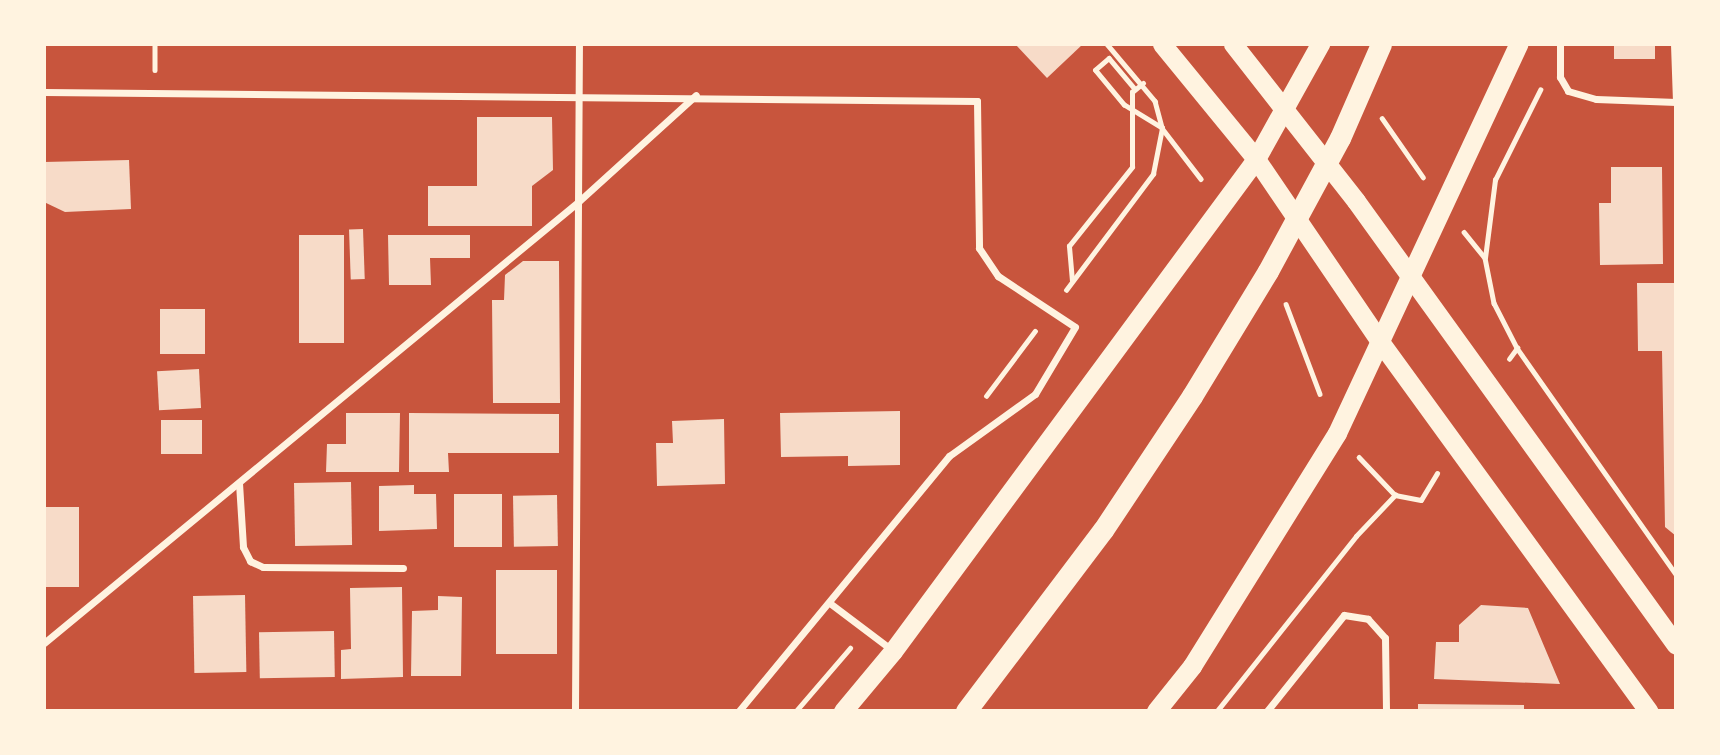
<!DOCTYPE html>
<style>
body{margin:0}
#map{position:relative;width:1720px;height:755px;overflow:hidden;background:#c8553d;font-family:"PT Serif",serif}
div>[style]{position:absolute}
.building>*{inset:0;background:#f7dbc8;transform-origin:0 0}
.path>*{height:4.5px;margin:-2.25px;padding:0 2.25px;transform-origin:2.25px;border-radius:2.25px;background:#fff3e0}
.minor>*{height:7px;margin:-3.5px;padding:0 3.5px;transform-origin:3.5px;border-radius:3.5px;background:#fff3e0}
.trunk>*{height:19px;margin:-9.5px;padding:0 9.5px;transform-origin:9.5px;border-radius:9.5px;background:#fff3e0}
.motorway>*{height:21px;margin:-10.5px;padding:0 10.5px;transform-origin:10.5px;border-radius:10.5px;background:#fff3e0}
span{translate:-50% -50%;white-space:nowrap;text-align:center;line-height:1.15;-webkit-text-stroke:7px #fff3e0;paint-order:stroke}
.frame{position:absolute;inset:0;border:46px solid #fff3e0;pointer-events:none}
</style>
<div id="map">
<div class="building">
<div style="clip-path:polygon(1015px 44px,1083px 44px,1047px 78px)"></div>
<div style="left:1614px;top:44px;width:41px;height:15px"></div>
<div style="clip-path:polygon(477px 117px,552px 117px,553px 170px,532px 186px,532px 226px,428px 226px,428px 186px,477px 186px)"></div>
<div style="clip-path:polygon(129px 160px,131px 209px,65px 212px,44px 202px,44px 162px)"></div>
<div style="clip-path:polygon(1611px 167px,1662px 167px,1663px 264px,1600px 265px,1599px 203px,1611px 203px)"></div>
<div style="left:363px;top:229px;width:50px;height:14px;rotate:88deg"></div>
<div style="left:299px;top:235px;width:45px;height:108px"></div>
<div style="clip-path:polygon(388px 235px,470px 235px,470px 258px,430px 258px,431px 285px,389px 285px)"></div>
<div style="clip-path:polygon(523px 261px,559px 261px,560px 403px,493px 403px,492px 300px,504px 300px,505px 275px)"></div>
<div style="clip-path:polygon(1637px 283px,1676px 283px,1676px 536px,1665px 527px,1662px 351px,1638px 351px)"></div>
<div style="left:160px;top:309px;width:45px;height:45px"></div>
<div style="left:199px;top:369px;width:39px;height:42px;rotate:87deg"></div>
<div style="clip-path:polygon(900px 411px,900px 465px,848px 466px,848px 456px,781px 457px,780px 413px)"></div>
<div style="clip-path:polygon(346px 413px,400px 413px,399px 472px,326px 472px,327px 444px,346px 444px)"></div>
<div style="clip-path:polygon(409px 413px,559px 414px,559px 453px,448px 453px,449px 472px,409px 472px)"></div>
<div style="clip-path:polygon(724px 419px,725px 484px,657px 486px,656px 443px,673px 443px,672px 421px)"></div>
<div style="left:202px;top:420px;width:34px;height:41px;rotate:90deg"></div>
<div style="left:351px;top:482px;width:63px;height:57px;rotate:89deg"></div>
<div style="clip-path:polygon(414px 485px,414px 494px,436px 494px,437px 529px,379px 531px,379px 486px)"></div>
<div style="left:454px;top:494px;width:48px;height:53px"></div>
<div style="left:557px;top:495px;width:51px;height:44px;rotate:89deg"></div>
<div style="left:44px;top:507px;width:35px;height:80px"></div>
<div style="left:496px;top:570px;width:61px;height:84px"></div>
<div style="clip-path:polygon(402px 587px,403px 677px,341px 679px,341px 650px,351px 649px,350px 588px)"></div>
<div style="left:245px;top:595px;width:77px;height:52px;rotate:89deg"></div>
<div style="clip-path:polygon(438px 596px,462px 597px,461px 676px,411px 676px,412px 611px,438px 610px)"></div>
<div style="clip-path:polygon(1481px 605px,1528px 608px,1560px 684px,1434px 679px,1436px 642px,1459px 642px,1459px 625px)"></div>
<div style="left:334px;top:631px;width:46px;height:75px;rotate:89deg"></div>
<div style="clip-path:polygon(1418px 704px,1524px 705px,1524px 711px,1418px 711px)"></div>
</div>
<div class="path">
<div style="left:155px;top:44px;width:26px;rotate:90deg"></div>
<div style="left:1107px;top:44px;width:75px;rotate:49.9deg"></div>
<div style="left:1155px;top:101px;width:28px;rotate:75deg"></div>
<div style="left:1162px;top:128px;width:64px;rotate:52.6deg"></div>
<div style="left:1382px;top:118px;width:72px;rotate:55.2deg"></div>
<div style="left:1464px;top:232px;width:33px;rotate:51deg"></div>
<div style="left:1485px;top:258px;width:46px;rotate:78.7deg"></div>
<div style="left:1494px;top:303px;width:51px;rotate:62.9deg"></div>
<div style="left:1517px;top:348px;width:276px;rotate:54.9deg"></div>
<div style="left:1485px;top:258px;width:79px;rotate:-82.7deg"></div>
<div style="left:1495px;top:180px;width:101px;rotate:-63.4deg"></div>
<div style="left:1072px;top:281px;width:35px;rotate:-95deg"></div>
<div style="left:1069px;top:246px;width:101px;rotate:-51.4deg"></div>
<div style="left:1132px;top:167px;width:75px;rotate:-90deg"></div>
<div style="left:1132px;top:92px;width:14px;rotate:-39deg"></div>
<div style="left:1066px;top:290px;width:145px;rotate:-53.1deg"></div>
<div style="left:1153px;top:174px;width:47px;rotate:-78.9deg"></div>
<div style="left:1162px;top:128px;width:44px;rotate:-148.8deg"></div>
<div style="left:1124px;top:105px;width:45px;rotate:-129.6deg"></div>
<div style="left:1095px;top:70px;width:18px;rotate:-41deg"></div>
<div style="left:1109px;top:58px;width:40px;rotate:50deg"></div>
<div style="left:1286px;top:304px;width:96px;rotate:69.3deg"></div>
<div style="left:1509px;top:359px;width:14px;rotate:-54deg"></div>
<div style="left:986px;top:396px;width:81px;rotate:-53deg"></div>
<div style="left:1359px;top:457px;width:52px;rotate:46.5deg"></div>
<div style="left:1395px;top:495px;width:26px;rotate:11deg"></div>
<div style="left:1421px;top:500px;width:31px;rotate:-59deg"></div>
<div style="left:796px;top:711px;width:83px;rotate:-49.4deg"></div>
<div style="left:1217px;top:711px;width:223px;rotate:-51.5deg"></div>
<div style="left:1356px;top:536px;width:57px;rotate:-46.4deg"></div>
</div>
<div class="minor">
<div style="left:1560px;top:44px;width:33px;rotate:90deg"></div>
<div style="left:1560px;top:77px;width:16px;rotate:60deg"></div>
<div style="left:1568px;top:91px;width:29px;rotate:16deg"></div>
<div style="left:1596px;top:99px;width:80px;rotate:2.1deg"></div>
<div style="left:1674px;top:44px;width:58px;rotate:88deg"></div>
<div style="left:44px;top:92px;width:933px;rotate:0.55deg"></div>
<div style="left:977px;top:101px;width:147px;rotate:89.2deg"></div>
<div style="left:979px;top:248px;width:34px;rotate:56deg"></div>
<div style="left:998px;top:276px;width:92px;rotate:33.5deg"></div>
<div style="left:1075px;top:327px;width:78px;rotate:120.8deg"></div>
<div style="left:1035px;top:394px;width:106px;rotate:144.2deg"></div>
<div style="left:949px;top:456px;width:330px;rotate:129.5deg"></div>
<div style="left:239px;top:483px;width:64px;rotate:86.4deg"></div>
<div style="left:243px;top:547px;width:16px;rotate:63deg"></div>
<div style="left:250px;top:561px;width:14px;rotate:25deg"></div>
<div style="left:263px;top:567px;width:140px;rotate:0.4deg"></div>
<div style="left:831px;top:604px;width:76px;rotate:37deg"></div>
<div style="left:44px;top:643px;width:693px;rotate:-39.55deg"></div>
<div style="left:578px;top:202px;width:159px;rotate:-42.2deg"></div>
<div style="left:575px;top:711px;width:667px;rotate:-89.66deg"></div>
<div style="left:1267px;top:711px;width:123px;rotate:-51.3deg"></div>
<div style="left:1344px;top:615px;width:24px;rotate:9deg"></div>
<div style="left:1368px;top:619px;width:25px;rotate:48deg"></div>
<div style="left:1385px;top:638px;width:73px;rotate:89.2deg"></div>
</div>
<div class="trunk">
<div style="left:1162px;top:44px;width:149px;rotate:50.7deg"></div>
<div style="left:1256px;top:159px;width:222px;rotate:55.8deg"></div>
<div style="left:1381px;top:343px;width:455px;rotate:54deg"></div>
<div style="left:1233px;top:44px;width:199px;rotate:51.9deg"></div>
<div style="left:1356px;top:201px;width:547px;rotate:54.22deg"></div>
<div style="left:843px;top:711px;width:78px;rotate:-50.2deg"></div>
<div style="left:893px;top:651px;width:611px;rotate:-53.58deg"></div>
<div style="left:1256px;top:159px;width:132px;rotate:-60.9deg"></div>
<div style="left:1156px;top:711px;width:58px;rotate:-51.3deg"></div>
<div style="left:1192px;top:666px;width:274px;rotate:-58.1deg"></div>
<div style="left:1337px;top:433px;width:429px;rotate:-65deg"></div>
</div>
<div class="motorway">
<div style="left:966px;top:711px;width:227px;rotate:-52.9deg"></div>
<div style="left:1103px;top:530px;width:161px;rotate:-56.4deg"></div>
<div style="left:1192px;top:396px;width:146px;rotate:-58.7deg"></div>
<div style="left:1268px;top:271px;width:151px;rotate:-61.6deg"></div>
<div style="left:1340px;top:138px;width:103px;rotate:-66.4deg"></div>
</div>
<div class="frame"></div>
</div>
